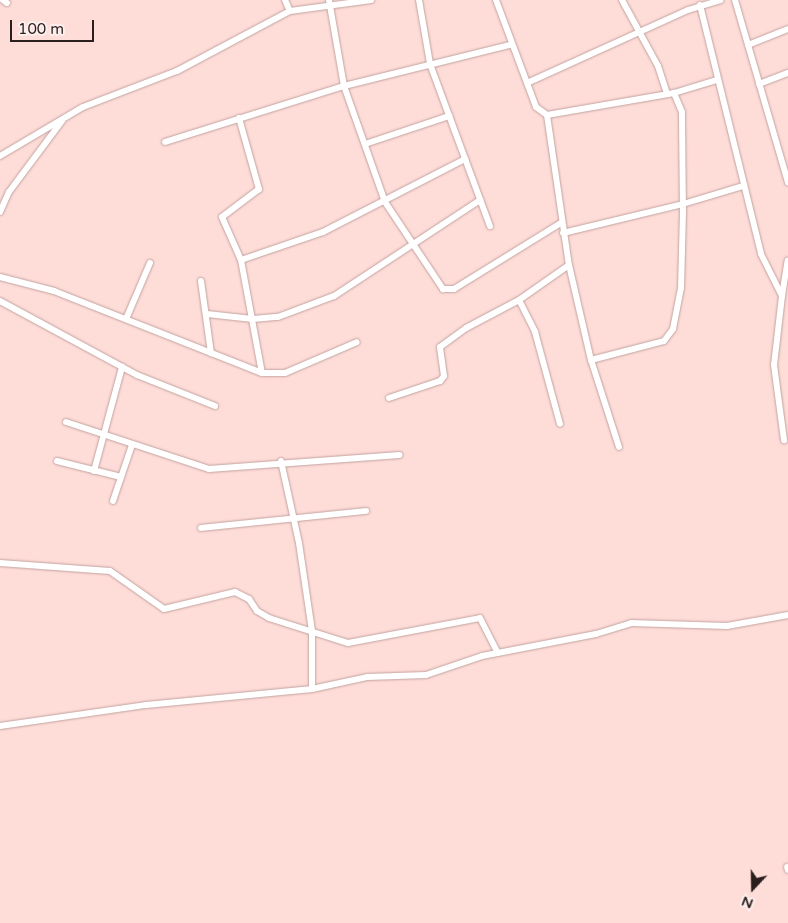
<!DOCTYPE html>
<style>
body{margin:0}
#map{position:relative;width:788px;height:923px;overflow:hidden;background:#fedcd8;font-family:"Varela Round",sans-serif}
div>[style]{position:absolute}
.roads{filter:drop-shadow(0 0 1px #c2a39f) drop-shadow(0 0 1px #c2a39f)}
.minor>*{height:6px;margin:-3px;padding:0 3px;transform-origin:3px;border-radius:3px;background:#fff}
span{translate:-50% -50%;white-space:nowrap;text-align:center;line-height:1.15;-webkit-text-stroke:4px #fdefed;paint-order:stroke}
.north{position:absolute;left:728px;top:863px;width:50px;height:50px;-webkit-text-stroke:4px #fdefed;paint-order:stroke;rotate:201deg;font-size:14px;font-weight:700;line-height:20px;text-align:center;color:#2b1f1e}
.north::after{content:'';display:block;margin:auto;width:18px;height:22px;background:#2b1f1e;clip-path:polygon(50% 0,100% 100%,50% 72%,0 100%)}
.scale{position:absolute;left:10px;top:20px;width:84px;height:22px;box-sizing:border-box;border:2px solid #2b1f1e;border-top:0;padding-left:6px;font-size:15px;line-height:18px;white-space:nowrap;color:#2b1f1e;-webkit-text-stroke:4px #fdefed;paint-order:stroke}
</style>
<div id="map">
<div class="roads">
<div class="minor">
<div style="left:3px;top:0;width:5px;rotate:37deg"></div>
<div style="left:285px;top:0;width:12px;rotate:66deg"></div>
<div style="left:329px;top:0;width:87px;rotate:80.1deg"></div>
<div style="left:344px;top:86px;width:123px;rotate:70.5deg"></div>
<div style="left:385px;top:202px;width:105px;rotate:56.3deg"></div>
<div style="left:443px;top:289px;width:11px"></div>
<div style="left:454px;top:289px;width:126px;rotate:-31.7deg"></div>
<div style="left:419px;top:0;width:65px;rotate:80.2deg"></div>
<div style="left:430px;top:64px;width:173px;rotate:69.7deg"></div>
<div style="left:496px;top:0;width:114px;rotate:69.5deg"></div>
<div style="left:536px;top:107px;width:14px;rotate:36deg"></div>
<div style="left:547px;top:115px;width:129px;rotate:-9.8deg"></div>
<div style="left:674px;top:93px;width:45px;rotate:-16.8deg"></div>
<div style="left:622px;top:0;width:75px;rotate:61.4deg"></div>
<div style="left:658px;top:66px;width:29px;rotate:72deg"></div>
<div style="left:735px;top:0;width:190px;rotate:73.8deg"></div>
<div style="left:700px;top:5px;width:256px;rotate:76.2deg"></div>
<div style="left:761px;top:254px;width:47px;rotate:63.4deg"></div>
<div style="left:782px;top:296px;width:69px;rotate:96.6deg"></div>
<div style="left:774px;top:365px;width:76px;rotate:82.4deg"></div>
<div style="left:748px;top:45px;width:43px;rotate:-21.8deg"></div>
<div style="left:527px;top:83px;width:177px;rotate:-24.4deg"></div>
<div style="left:688px;top:10px;width:34px;rotate:-17deg"></div>
<div style="left:759px;top:84px;width:31px;rotate:-21deg"></div>
<div style="left:547px;top:115px;width:152px;rotate:81.7deg"></div>
<div style="left:569px;top:265px;width:61px;rotate:145deg"></div>
<div style="left:519px;top:300px;width:36px;rotate:63deg"></div>
<div style="left:535px;top:332px;width:95px;rotate:74.8deg"></div>
<div style="left:239px;top:118px;width:74px;rotate:74.3deg"></div>
<div style="left:259px;top:189px;width:46px;rotate:142.9deg"></div>
<div style="left:222px;top:217px;width:47px;rotate:66.2deg"></div>
<div style="left:241px;top:260px;width:115px;rotate:79.5deg"></div>
<div style="left:165px;top:142px;width:188px;rotate:-17.4deg"></div>
<div style="left:344px;top:86px;width:171px;rotate:-13.9deg"></div>
<div style="left:365px;top:144px;width:89px;rotate:-18.4deg"></div>
<div style="left:0;top:156px;width:96px;rotate:-30.6deg"></div>
<div style="left:83px;top:107px;width:101px;rotate:-21deg"></div>
<div style="left:177px;top:71px;width:128px;rotate:-28deg"></div>
<div style="left:290px;top:11px;width:82px;rotate:-7.7deg"></div>
<div style="left:0;top:212px;width:22px;rotate:-66deg"></div>
<div style="left:9px;top:192px;width:89px;rotate:-53.3deg"></div>
<div style="left:563px;top:233px;width:123px;rotate:-13.6deg"></div>
<div style="left:683px;top:204px;width:63px;rotate:-16.7deg"></div>
<div style="left:241px;top:260px;width:87px;rotate:-18.9deg"></div>
<div style="left:323px;top:232px;width:160px;rotate:-27.2deg"></div>
<div style="left:569px;top:265px;width:98px;rotate:77deg"></div>
<div style="left:0;top:277px;width:56px;rotate:14.5deg"></div>
<div style="left:54px;top:291px;width:224px;rotate:21.5deg"></div>
<div style="left:262px;top:373px;width:23px"></div>
<div style="left:285px;top:373px;width:78px;rotate:-23.3deg"></div>
<div style="left:201px;top:281px;width:73px;rotate:82.1deg"></div>
<div style="left:782px;top:296px;width:36px;rotate:-81deg"></div>
<div style="left:0;top:301px;width:156px;rotate:28.4deg"></div>
<div style="left:137px;top:375px;width:84px;rotate:21.7deg"></div>
<div style="left:207px;top:314px;width:46px;rotate:6.2deg"></div>
<div style="left:253px;top:319px;width:25px;rotate:-5deg"></div>
<div style="left:278px;top:317px;width:60px;rotate:-20.6deg"></div>
<div style="left:334px;top:296px;width:175px;rotate:-33.3deg"></div>
<div style="left:126px;top:319px;width:61px;rotate:-66.8deg"></div>
<div style="left:389px;top:398px;width:54px;rotate:-18.4deg"></div>
<div style="left:440px;top:381px;width:6px;rotate:-51deg"></div>
<div style="left:444px;top:376px;width:29px;rotate:-98deg"></div>
<div style="left:440px;top:347px;width:32px;rotate:-36deg"></div>
<div style="left:466px;top:328px;width:60px;rotate:-27.8deg"></div>
<div style="left:66px;top:422px;width:151px;rotate:18.2deg"></div>
<div style="left:209px;top:469px;width:191px;rotate:-4.2deg"></div>
<div style="left:619px;top:447px;width:91px;rotate:-107.8deg"></div>
<div style="left:591px;top:360px;width:75px;rotate:-14.6deg"></div>
<div style="left:664px;top:341px;width:15px;rotate:-53deg"></div>
<div style="left:673px;top:329px;width:42px;rotate:-79deg"></div>
<div style="left:681px;top:288px;width:74px;rotate:-88.5deg"></div>
<div style="left:683px;top:214px;width:102px;rotate:-90.6deg"></div>
<div style="left:682px;top:112px;width:21px;rotate:-113deg"></div>
<div style="left:57px;top:461px;width:66px;rotate:14deg"></div>
<div style="left:281px;top:461px;width:84px;rotate:77.6deg"></div>
<div style="left:299px;top:543px;width:89px;rotate:81.6deg"></div>
<div style="left:312px;top:631px;width:58px;rotate:90deg"></div>
<div style="left:94px;top:471px;width:108px;rotate:-74.9deg"></div>
<div style="left:113px;top:501px;width:59px;rotate:-71.3deg"></div>
<div style="left:201px;top:528px;width:166px;rotate:-5.9deg"></div>
<div style="left:0;top:563px;width:110px;rotate:4.2deg"></div>
<div style="left:110px;top:571px;width:66px;rotate:35.1deg"></div>
<div style="left:164px;top:609px;width:73px;rotate:-13.5deg"></div>
<div style="left:235px;top:592px;width:16px;rotate:27deg"></div>
<div style="left:249px;top:599px;width:14px;rotate:56deg"></div>
<div style="left:257px;top:611px;width:14px;rotate:30deg"></div>
<div style="left:269px;top:618px;width:83px;rotate:17.6deg"></div>
<div style="left:348px;top:643px;width:134px;rotate:-10.7deg"></div>
<div style="left:480px;top:618px;width:39px;rotate:63deg"></div>
<div style="left:0;top:726px;width:148px;rotate:-8.2deg"></div>
<div style="left:146px;top:705px;width:167px;rotate:-5.5deg"></div>
<div style="left:312px;top:689px;width:56px;rotate:-12.3deg"></div>
<div style="left:367px;top:677px;width:59px;rotate:-1.9deg"></div>
<div style="left:426px;top:675px;width:59px;rotate:-18.7deg"></div>
<div style="left:482px;top:656px;width:116px;rotate:-10.9deg"></div>
<div style="left:596px;top:634px;width:37px;rotate:-17deg"></div>
<div style="left:631px;top:623px;width:96px;rotate:1.8deg"></div>
<div style="left:727px;top:626px;width:62px;rotate:-10.2deg"></div>
<div style="left:787px;top:867px;width:3px;rotate:72deg"></div>
</div>
</div>
<div class="north">N</div>
<div class="scale">100 m</div>
</div>
